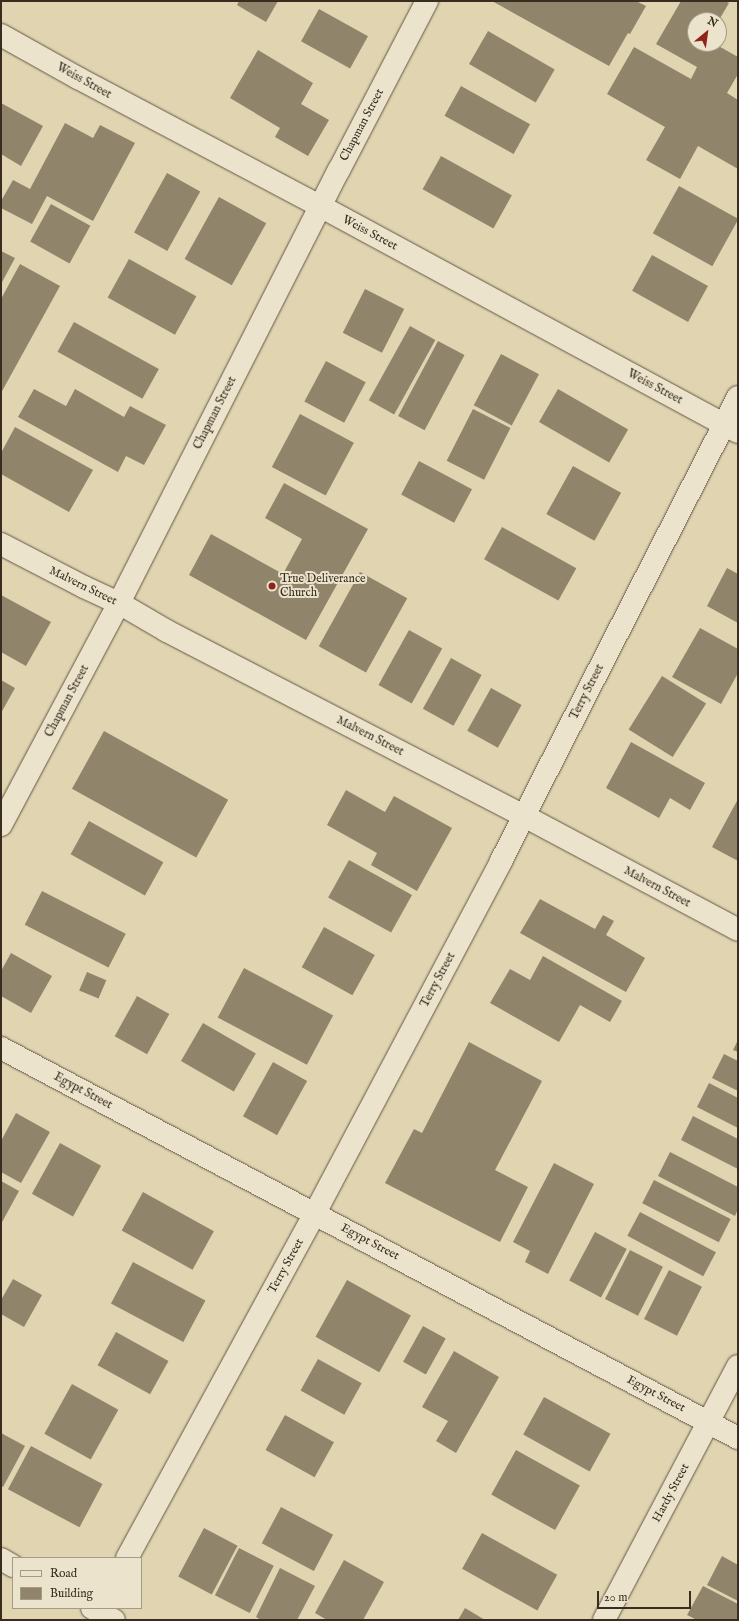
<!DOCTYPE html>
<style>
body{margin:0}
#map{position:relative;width:739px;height:1621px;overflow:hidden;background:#e1d4b1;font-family:"IM FELL English",serif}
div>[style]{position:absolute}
.building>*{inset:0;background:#90846b;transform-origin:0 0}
.roads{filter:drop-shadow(0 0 1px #625744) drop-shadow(0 0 1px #625744)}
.street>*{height:22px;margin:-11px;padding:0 11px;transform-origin:11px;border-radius:11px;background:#ece3cc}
.secondary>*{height:22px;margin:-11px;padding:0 11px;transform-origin:11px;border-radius:11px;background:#ece3cc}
.dots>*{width:11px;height:11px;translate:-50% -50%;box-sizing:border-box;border:2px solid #ece3cc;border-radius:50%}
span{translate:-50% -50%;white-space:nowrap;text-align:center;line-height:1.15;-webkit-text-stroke:4px #ece3cc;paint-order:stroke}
.street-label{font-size:12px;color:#382d1f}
.poi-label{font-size:12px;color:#382d1f}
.left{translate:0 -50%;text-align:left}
.frame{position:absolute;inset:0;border:2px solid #382d1f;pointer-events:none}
.legend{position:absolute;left:12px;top:1557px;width:130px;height:52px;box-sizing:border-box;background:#ece3cc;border:1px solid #a49a87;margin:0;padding:5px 7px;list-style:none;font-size:12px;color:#382d1f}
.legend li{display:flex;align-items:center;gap:8px;height:20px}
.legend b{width:20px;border:1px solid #a49a87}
.north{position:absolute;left:687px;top:12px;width:40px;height:40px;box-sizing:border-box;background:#ece3cc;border:1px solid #a49a87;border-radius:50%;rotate:29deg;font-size:11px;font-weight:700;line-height:16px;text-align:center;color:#382d1f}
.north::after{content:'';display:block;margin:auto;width:14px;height:18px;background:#8f2418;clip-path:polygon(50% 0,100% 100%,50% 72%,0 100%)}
.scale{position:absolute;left:597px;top:1591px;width:94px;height:18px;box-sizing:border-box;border:2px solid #382d1f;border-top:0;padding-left:5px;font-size:12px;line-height:14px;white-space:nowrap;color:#382d1f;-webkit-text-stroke:3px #ece3cc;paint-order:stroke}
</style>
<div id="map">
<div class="building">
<div style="clip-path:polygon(239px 1px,278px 1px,266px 22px,237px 5px)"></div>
<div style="clip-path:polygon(492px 1px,636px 1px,646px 6px,630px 34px,628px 33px,609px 66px)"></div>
<div style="clip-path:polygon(681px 1px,725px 1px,729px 3px,719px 20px,695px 20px,695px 44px,715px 44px,738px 57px,738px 74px,727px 93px,738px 100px,738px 169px,698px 146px,680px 179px,646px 160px,665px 127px,607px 94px,634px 47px,691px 79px,697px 67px,656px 44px)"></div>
<div style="left:319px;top:9px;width:56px;height:37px;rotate:29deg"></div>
<div style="left:488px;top:31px;width:77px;height:38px;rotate:30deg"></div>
<div style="clip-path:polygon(258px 50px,313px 83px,301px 104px,329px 120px,308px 156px,275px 137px,280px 128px,230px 98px)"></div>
<div style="left:461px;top:86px;width:79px;height:34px;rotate:29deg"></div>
<div style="clip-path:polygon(1px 103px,43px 126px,21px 166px,1px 154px)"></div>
<div style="clip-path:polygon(65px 123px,93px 138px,100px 125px,135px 143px,93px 221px,47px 196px,32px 224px,1px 208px,1px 201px,13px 180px,30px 189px)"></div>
<div style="left:441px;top:156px;width:81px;height:38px;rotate:29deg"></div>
<div style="left:167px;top:173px;width:38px;height:68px;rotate:29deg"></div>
<div style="left:679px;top:186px;width:68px;height:54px;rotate:29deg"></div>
<div style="left:219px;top:197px;width:54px;height:71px;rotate:29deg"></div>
<div style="left:51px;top:204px;width:45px;height:43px;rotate:29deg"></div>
<div style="clip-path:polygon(1px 251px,15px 258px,1px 284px)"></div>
<div style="left:652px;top:255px;width:64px;height:41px;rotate:29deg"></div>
<div style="left:129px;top:259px;width:77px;height:44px;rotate:29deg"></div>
<div style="clip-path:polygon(20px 264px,60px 286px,1px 393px,1px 299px)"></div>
<div style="left:365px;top:289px;width:44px;height:49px;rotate:27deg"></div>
<div style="left:74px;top:322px;width:97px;height:34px;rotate:29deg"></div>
<div style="left:410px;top:326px;width:29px;height:85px;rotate:29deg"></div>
<div style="left:438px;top:341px;width:30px;height:85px;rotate:28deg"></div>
<div style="left:501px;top:354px;width:43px;height:58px;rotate:28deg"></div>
<div style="left:326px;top:361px;width:45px;height:46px;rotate:28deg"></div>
<div style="clip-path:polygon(34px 389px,66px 406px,75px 389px,124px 417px,130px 406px,166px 425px,144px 465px,126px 456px,118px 472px,18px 417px)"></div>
<div style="left:558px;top:389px;width:81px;height:38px;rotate:30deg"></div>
<div style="left:473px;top:409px;width:42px;height:58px;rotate:27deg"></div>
<div style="left:300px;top:414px;width:61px;height:60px;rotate:28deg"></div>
<div style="clip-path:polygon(15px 427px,93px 470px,69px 512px,1px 474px,1px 453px)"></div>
<div style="left:419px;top:461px;width:60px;height:38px;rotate:28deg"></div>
<div style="left:573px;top:466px;width:55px;height:55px;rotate:29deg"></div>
<div style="clip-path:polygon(284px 483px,368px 529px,306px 640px,189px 575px,211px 534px,283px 574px,302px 539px,265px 518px)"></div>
<div style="left:502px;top:527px;width:85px;height:37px;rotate:29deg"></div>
<div style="clip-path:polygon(727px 568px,738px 574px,738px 623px,707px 606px)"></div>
<div style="left:360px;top:572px;width:54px;height:85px;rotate:29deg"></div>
<div style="clip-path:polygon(1px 595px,51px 622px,26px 666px,1px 652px)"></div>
<div style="clip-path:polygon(700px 628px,738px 649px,738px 673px,721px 704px,672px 677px)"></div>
<div style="left:409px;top:630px;width:38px;height:63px;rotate:29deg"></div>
<div style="left:451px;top:658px;width:35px;height:58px;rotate:29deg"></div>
<div style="left:662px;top:676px;width:52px;height:63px;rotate:32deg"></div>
<div style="clip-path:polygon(1px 680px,15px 688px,1px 713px)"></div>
<div style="left:491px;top:688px;width:35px;height:49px;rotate:29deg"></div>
<div style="left:104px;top:731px;width:142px;height:66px;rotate:29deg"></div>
<div style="clip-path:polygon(631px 742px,705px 783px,690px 810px,670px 798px,659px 818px,606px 788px)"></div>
<div style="clip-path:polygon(346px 790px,385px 812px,394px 796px,452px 828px,417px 891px,371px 865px,377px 853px,327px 825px)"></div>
<div style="clip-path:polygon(738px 799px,738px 861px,712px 847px)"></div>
<div style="left:89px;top:821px;width:85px;height:38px;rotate:29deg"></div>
<div style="left:349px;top:860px;width:72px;height:43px;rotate:29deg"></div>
<div style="left:42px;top:891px;width:94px;height:38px;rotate:27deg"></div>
<div style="clip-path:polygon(540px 899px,595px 929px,603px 915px,614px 921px,606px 935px,645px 958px,626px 992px,520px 933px)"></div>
<div style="left:324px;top:927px;width:58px;height:46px;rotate:29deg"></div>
<div style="clip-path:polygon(11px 953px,52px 976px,31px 1013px,1px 996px,1px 971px)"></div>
<div style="clip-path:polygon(543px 956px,622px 1001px,610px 1022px,580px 1005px,559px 1042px,490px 1003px,510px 969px,530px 980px)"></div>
<div style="left:244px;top:968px;width:101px;height:56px;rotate:28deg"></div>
<div style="left:87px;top:972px;width:21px;height:20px;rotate:23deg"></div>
<div style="left:137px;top:996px;width:37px;height:46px;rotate:29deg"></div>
<div style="left:203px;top:1023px;width:61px;height:44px;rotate:30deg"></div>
<div style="clip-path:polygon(738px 1040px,738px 1052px,733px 1050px)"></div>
<div style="clip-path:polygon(469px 1042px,542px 1081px,495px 1170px,528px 1187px,500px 1242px,385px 1183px,414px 1129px,422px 1133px)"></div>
<div style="clip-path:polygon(724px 1054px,738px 1061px,738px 1091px,712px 1078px)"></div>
<div style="left:273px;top:1062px;width:39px;height:62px;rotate:29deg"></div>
<div style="clip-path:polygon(709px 1083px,738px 1098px,738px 1128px,697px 1107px)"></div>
<div style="clip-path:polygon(16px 1113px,50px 1132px,21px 1183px,1px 1172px,1px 1141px)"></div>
<div style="clip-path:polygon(693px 1116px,738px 1139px,738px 1169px,681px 1140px)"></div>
<div style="left:60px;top:1143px;width:47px;height:58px;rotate:29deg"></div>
<div style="clip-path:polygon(670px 1152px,738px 1187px,738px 1209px,735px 1216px,658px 1176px)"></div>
<div style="clip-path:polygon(554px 1163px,594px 1184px,548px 1274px,525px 1262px,530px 1251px,513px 1242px)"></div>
<div style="left:654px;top:1180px;width:86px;height:26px;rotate:27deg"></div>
<div style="clip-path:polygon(1px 1181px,19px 1191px,1px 1224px)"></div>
<div style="left:143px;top:1192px;width:81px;height:44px;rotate:29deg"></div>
<div style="left:640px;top:1212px;width:86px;height:27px;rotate:28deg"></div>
<div style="left:595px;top:1232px;width:36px;height:55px;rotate:28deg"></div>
<div style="left:630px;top:1250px;width:37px;height:55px;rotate:27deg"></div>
<div style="left:133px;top:1262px;width:82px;height:47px;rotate:28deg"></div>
<div style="left:669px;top:1270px;width:37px;height:55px;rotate:27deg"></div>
<div style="clip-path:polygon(13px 1279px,42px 1295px,24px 1327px,1px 1314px,1px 1300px)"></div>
<div style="left:347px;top:1280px;width:73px;height:65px;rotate:29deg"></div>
<div style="left:423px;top:1326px;width:26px;height:41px;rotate:29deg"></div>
<div style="left:116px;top:1332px;width:60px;height:38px;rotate:29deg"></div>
<div style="clip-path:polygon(454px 1351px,499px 1377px,456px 1453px,436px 1441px,448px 1421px,422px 1407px)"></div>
<div style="left:318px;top:1359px;width:50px;height:36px;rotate:29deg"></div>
<div style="left:72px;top:1384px;width:53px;height:57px;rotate:29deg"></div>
<div style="left:544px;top:1397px;width:76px;height:43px;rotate:29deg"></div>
<div style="left:285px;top:1415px;width:56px;height:40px;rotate:29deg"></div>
<div style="clip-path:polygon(1px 1433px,25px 1446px,3px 1487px,1px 1486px)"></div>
<div style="left:31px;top:1446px;width:81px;height:49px;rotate:28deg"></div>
<div style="left:516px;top:1450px;width:73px;height:51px;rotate:29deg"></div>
<div style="left:281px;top:1507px;width:59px;height:41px;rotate:28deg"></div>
<div style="left:204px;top:1528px;width:38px;height:55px;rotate:28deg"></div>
<div style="left:482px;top:1533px;width:86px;height:41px;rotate:29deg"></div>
<div style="left:239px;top:1548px;width:39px;height:53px;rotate:27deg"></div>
<div style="clip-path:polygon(722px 1556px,738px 1565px,738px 1601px,707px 1585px)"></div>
<div style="clip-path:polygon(344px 1560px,384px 1582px,363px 1620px,327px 1620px,315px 1613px)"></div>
<div style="clip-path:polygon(280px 1568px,315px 1586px,297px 1620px,261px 1620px,256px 1617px)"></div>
<div style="clip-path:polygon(703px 1586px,738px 1604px,738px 1620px,697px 1620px,687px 1615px)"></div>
<div style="clip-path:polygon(465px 1608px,485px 1620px,458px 1620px)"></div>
</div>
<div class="roads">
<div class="street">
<div style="left:1px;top:35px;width:88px;rotate:29.2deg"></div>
<div style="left:78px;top:78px;width:274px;rotate:27.9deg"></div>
<div style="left:320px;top:206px;width:475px;rotate:28.4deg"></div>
<div style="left:1px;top:544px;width:93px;rotate:27.4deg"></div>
<div style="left:84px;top:587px;width:38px;rotate:25deg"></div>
<div style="left:119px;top:603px;width:56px;rotate:30.3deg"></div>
<div style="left:167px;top:631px;width:402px;rotate:27.4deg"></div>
<div style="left:524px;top:816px;width:242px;rotate:28deg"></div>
<div style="left:1px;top:825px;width:251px;rotate:-62deg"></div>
<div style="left:119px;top:603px;width:486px;rotate:-63.1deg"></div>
<div style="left:339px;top:170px;width:191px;rotate:-62.5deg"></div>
<div style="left:1px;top:1048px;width:834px;rotate:27.89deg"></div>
<div style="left:127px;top:1558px;width:393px;rotate:-61.4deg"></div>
<div style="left:315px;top:1213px;width:398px;rotate:-62.1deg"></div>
<div style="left:501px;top:861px;width:521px;rotate:-62.94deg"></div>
<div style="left:1px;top:1559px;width:14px;rotate:30deg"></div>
<div style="left:92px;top:1608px;width:25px;rotate:29deg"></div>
</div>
<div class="secondary">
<div style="left:604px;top:1620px;width:287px;rotate:-62.2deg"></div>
</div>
</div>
<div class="dots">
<div style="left:272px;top:586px;background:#8f2418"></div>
</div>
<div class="street-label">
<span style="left:84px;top:81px;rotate:29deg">Weiss Street</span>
<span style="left:362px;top:125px;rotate:-62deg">Chapman Street</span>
<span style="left:370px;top:233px;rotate:28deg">Weiss Street</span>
<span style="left:655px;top:387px;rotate:28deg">Weiss Street</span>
<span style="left:215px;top:413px;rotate:-63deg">Chapman Street</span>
<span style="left:83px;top:586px;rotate:26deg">Malvern Street</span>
<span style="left:587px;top:692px;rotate:-63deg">Terry Street</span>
<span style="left:67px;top:701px;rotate:-62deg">Chapman Street</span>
<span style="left:370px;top:736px;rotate:27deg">Malvern Street</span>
<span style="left:657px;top:887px;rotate:28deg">Malvern Street</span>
<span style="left:438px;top:980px;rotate:-62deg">Terry Street</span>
<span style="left:83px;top:1091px;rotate:28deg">Egypt Street</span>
<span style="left:370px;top:1242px;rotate:28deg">Egypt Street</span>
<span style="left:286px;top:1266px;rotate:-61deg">Terry Street</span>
<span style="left:656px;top:1394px;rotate:28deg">Egypt Street</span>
<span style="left:671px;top:1493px;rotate:-62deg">Hardy Street</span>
</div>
<div class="poi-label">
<span class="left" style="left:280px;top:586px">True Deliverance<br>Church</span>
</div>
<div class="frame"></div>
<ul class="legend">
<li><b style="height:5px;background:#ece3cc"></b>Road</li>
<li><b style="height:11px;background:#90846b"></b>Building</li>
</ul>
<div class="north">N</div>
<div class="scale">20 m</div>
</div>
